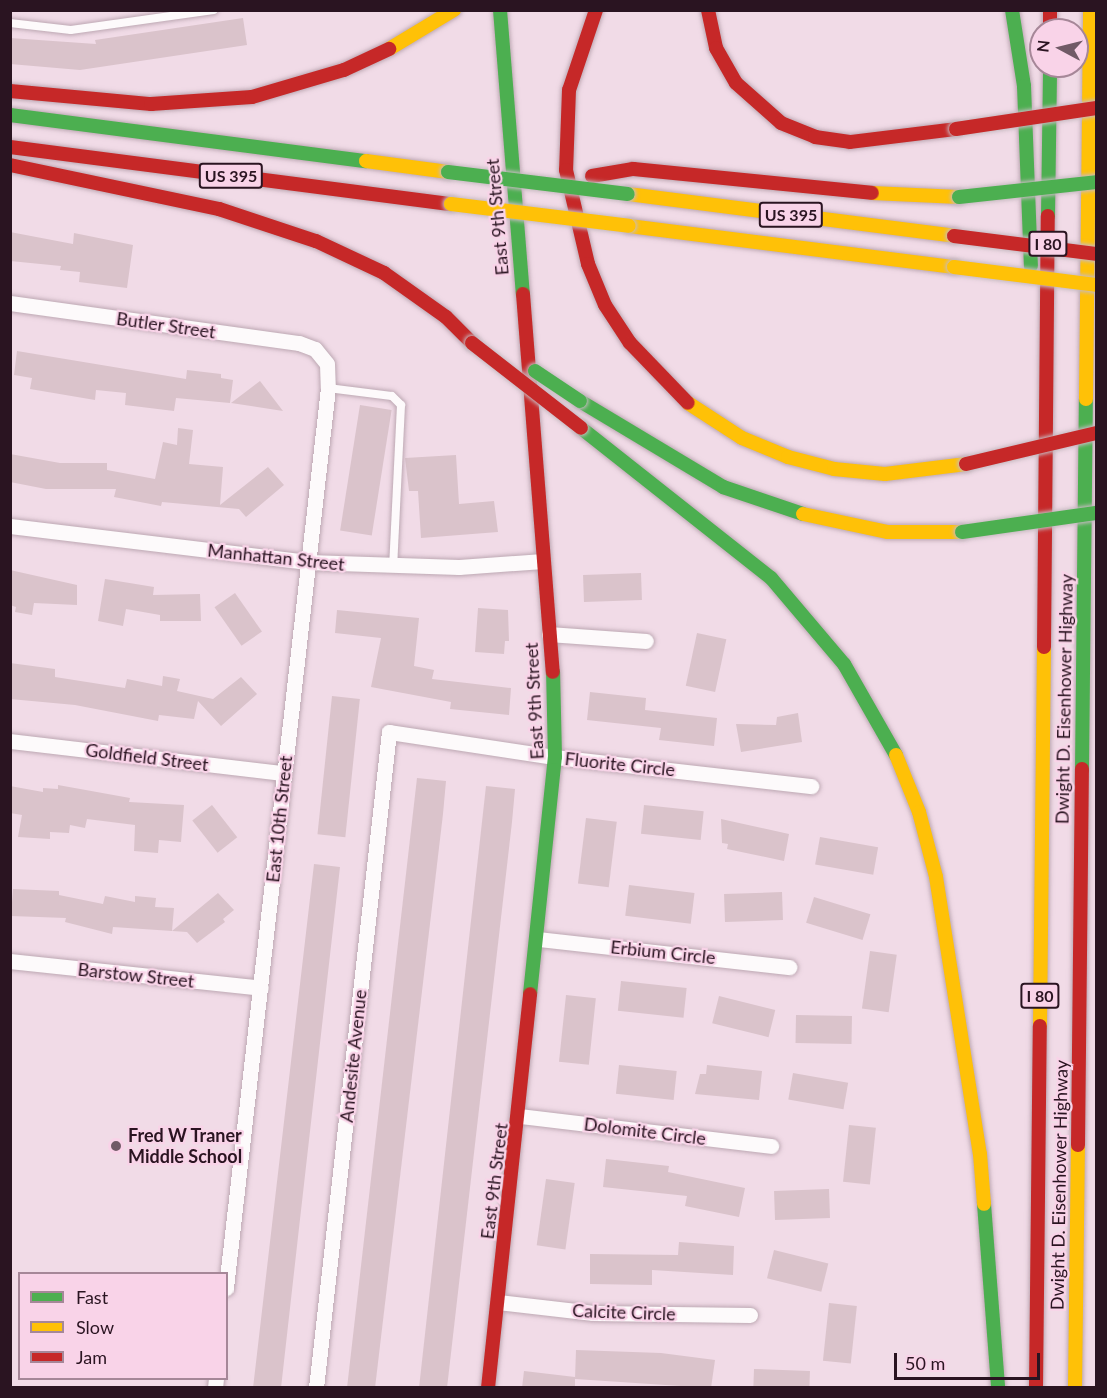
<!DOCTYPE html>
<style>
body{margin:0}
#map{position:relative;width:1107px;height:1398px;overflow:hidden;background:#f1dbe7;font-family:Lato,sans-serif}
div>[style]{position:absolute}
.building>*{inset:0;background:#dac3cb;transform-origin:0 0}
.roads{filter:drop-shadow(0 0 2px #bda8b3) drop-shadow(0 0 2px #bda8b3)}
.lane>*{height:8px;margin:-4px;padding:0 4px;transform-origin:4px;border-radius:4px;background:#fdfafb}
.street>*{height:15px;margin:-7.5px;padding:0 7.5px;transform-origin:7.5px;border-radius:7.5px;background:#fdfafb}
.fast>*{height:14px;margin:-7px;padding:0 7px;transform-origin:7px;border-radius:7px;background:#4caf50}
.slow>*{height:14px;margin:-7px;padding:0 7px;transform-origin:7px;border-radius:7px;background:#ffc107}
.jam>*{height:14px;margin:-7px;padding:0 7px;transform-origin:7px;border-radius:7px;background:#c62828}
.bridges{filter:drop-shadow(0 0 2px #c7bac1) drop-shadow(0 0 2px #c7bac1)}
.fast-bridge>*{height:14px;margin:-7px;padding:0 7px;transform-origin:7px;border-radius:7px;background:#4caf50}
.slow-bridge>*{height:14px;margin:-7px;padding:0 7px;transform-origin:7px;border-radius:7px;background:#ffc107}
.jam-bridge>*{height:14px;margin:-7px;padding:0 7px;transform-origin:7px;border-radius:7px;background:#c62828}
.dots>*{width:16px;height:16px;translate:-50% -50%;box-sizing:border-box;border:3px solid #f9d3e8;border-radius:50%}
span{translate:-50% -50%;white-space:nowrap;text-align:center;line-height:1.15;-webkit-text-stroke:4.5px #f9d3e8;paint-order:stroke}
.shield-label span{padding:2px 4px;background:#f9d3e8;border:2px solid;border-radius:4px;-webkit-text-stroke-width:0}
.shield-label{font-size:16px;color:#2a1421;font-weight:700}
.street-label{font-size:18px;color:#2a1421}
.poi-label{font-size:18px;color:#2a1421;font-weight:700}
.left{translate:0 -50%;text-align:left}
.frame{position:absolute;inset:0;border:12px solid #2a1421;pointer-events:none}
.legend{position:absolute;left:18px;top:1272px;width:210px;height:108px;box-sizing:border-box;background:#f9d3e8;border:2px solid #a68798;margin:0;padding:8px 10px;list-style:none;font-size:18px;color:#2a1421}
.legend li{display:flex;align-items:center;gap:12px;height:30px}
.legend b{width:30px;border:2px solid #a68798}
.north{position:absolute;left:1029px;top:18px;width:60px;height:60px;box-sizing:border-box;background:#f9d3e8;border:2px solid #a68798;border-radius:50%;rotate:277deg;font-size:16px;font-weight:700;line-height:24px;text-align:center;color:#2a1421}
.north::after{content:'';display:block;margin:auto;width:21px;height:27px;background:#705a66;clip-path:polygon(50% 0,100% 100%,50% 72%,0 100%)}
.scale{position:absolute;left:894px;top:1353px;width:146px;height:27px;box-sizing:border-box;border:3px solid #2a1421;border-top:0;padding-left:8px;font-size:18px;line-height:21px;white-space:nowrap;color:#2a1421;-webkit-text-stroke:4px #f9d3e8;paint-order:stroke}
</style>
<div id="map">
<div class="building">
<div style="clip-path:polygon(243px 18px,247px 45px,80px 70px,10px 64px,10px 38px,96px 44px,95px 40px)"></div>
<div style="clip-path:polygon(10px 232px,73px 244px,74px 233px,133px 245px,127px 288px,79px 282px,80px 272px,60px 270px,61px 266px,10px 261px)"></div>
<div style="clip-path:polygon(17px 351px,186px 379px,187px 370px,221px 374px,221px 378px,233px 380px,230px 403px,176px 398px,174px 411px,125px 405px,126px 393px,96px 390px,95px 400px,30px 389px,32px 378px,14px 375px)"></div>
<div style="clip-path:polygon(260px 381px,283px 411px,231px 403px)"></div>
<div style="left:360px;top:405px;width:32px;height:127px;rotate:9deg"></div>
<div style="clip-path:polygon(178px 428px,193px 430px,189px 464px,223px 467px,220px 505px,268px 467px,284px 485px,246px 517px,239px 509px,162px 502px,161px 506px,114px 497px,116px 489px,46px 489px,10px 482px,10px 454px,60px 463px,107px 463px,107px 470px,155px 479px,163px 442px,177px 445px)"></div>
<div style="clip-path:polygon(456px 455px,459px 504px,494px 501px,498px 532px,421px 538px,418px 491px,409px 491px,405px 458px)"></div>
<div style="clip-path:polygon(10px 570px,77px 585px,77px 605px,34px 603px,32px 615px,15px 612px,16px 607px,10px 605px)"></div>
<div style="left:641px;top:573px;width:27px;height:58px;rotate:88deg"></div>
<div style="clip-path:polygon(105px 579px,154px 587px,153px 595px,200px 594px,201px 621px,160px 621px,160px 615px,126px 609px,123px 626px,98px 621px)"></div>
<div style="left:235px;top:593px;width:47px;height:25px;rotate:55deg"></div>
<div style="clip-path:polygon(478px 608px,508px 610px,509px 641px,505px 641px,504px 654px,475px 652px)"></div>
<div style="clip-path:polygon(337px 610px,419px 618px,414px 666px,434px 670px,432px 679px,511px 688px,509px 715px,450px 709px,451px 702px,371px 687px,381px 638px,335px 633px)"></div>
<div style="left:697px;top:633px;width:30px;height:54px;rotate:12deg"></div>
<div style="clip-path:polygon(10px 663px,55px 669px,55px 677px,125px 688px,127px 679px,162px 686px,163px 676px,180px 679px,177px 691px,213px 699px,241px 677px,257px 694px,221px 726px,198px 701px,194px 719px,159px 715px,158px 721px,75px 705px,10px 699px)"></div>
<div style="clip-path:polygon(590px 692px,646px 698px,645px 710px,717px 718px,714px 746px,659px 740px,661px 728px,587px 720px)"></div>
<div style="left:332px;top:696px;width:28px;height:139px;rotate:6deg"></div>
<div style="clip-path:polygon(798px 713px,802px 742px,741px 752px,736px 724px,776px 725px,777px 717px)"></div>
<div style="clip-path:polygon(417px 778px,446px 781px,443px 814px,375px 1388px,347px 1388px)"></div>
<div style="clip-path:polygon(58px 785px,130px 798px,129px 802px,184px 805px,181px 842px,159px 840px,158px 853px,134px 851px,135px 825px,87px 819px,85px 828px,70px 825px,69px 833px,50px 832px,50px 839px,18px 837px,22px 815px,10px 813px,10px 786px,43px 792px,43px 788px,58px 789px)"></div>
<div style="clip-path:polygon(486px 786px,515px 789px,512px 822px,447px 1388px,419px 1388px)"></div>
<div style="left:212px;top:805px;width:41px;height:25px;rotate:52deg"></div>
<div style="left:644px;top:805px;width:60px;height:29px;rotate:6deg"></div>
<div style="left:586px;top:818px;width:31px;height:66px;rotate:7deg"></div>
<div style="clip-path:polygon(721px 819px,789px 834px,784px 861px,727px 849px,728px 844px,722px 843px)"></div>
<div style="left:820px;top:837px;width:59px;height:28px;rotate:10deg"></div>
<div style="clip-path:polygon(314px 864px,340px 867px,298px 1237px,281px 1388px,253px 1388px)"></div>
<div style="left:629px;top:885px;width:66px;height:31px;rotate:7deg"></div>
<div style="clip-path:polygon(13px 889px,59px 891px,59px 895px,103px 904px,105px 896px,135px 902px,135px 896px,156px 898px,155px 907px,174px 908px,172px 931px,218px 893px,234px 910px,223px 919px,225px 922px,197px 943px,187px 932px,113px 927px,112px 934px,65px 922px,66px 918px,11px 916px)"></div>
<div style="left:782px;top:892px;width:28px;height:58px;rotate:88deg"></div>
<div style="left:814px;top:897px;width:59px;height:27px;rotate:17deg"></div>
<div style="left:870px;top:951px;width:27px;height:58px;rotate:8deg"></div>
<div style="left:621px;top:981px;width:66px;height:30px;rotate:6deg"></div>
<div style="left:566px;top:995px;width:30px;height:67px;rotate:6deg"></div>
<div style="left:719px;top:996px;width:58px;height:28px;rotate:14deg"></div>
<div style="left:796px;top:1015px;width:56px;height:28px;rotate:1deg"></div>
<div style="left:619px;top:1065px;width:58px;height:29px;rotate:6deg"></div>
<div style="clip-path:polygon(707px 1065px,762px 1071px,759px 1100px,695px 1094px,700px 1074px,706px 1074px)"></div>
<div style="left:793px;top:1073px;width:56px;height:27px;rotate:10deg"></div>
<div style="left:849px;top:1125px;width:27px;height:57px;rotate:6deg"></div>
<div style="clip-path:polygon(606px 1159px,669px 1166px,668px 1172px,745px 1188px,739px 1217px,685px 1206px,687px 1196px,603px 1187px)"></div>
<div style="left:546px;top:1179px;width:29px;height:67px;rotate:8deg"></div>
<div style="left:829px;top:1189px;width:29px;height:55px;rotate:88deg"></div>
<div style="clip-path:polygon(679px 1242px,734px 1246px,733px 1275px,652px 1270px,652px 1285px,590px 1284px,590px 1254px,678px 1255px)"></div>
<div style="left:774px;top:1250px;width:56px;height:29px;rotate:14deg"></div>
<div style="left:829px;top:1303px;width:28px;height:58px;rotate:6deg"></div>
<div style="clip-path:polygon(576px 1350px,661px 1353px,715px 1360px,711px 1388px,575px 1379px)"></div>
<div style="left:754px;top:1369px;width:56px;height:19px;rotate:2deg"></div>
<div style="clip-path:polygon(524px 1371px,575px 1377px,575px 1388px,522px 1388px)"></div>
</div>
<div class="roads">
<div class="lane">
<div style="left:10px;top:23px;width:61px;rotate:6.5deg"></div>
<div style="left:71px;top:30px;width:144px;rotate:-8deg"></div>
<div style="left:328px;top:388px;width:64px;rotate:7.1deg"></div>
<div style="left:392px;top:396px;width:13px;rotate:45deg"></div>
<div style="left:401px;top:405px;width:161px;rotate:92.8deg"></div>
</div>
<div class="street">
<div style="left:10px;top:303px;width:292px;rotate:7.9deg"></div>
<div style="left:299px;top:343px;width:17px;rotate:21deg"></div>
<div style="left:315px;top:349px;width:19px;rotate:51deg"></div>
<div style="left:327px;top:364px;width:24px;rotate:88deg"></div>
<div style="left:328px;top:388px;width:906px;rotate:96.47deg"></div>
<div style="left:10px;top:526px;width:300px;rotate:6.9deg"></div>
<div style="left:308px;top:562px;width:151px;rotate:1.9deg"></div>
<div style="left:459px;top:567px;width:84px;rotate:-4.1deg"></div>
<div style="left:549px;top:634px;width:97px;rotate:4.1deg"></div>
<div style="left:10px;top:741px;width:276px;rotate:6.7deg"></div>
<div style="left:538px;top:939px;width:253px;rotate:6.4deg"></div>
<div style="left:10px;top:961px;width:252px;rotate:6.1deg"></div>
<div style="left:520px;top:1116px;width:253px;rotate:6.8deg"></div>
<div style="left:498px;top:1302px;width:96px;rotate:6.6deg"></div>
<div style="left:593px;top:1313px;width:157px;rotate:0.7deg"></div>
<div style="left:215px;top:1388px;width:10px;rotate:-84deg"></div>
<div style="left:316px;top:1388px;width:660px;rotate:-83.65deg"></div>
<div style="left:389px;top:732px;width:168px;rotate:8.6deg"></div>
<div style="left:555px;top:757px;width:258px;rotate:6.5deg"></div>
</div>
<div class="fast">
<div style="left:500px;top:10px;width:285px;rotate:85.4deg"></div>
<div style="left:1012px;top:10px;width:77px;rotate:81deg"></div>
<div style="left:1024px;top:86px;width:180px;rotate:87.8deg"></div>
<div style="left:10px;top:115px;width:359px;rotate:7.4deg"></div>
<div style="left:1048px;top:216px;width:150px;rotate:-89.2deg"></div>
<div style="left:580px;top:401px;width:167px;rotate:31deg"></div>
<div style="left:723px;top:487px;width:84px;rotate:18.6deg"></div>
<div style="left:581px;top:428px;width:242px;rotate:38.3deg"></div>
<div style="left:771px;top:578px;width:113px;rotate:49.7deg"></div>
<div style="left:844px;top:664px;width:105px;rotate:60.3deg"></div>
<div style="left:1082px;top:769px;width:370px;rotate:-89.4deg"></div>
<div style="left:530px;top:994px;width:238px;rotate:-84deg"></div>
<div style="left:555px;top:757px;width:85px;rotate:-91.3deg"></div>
<div style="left:984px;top:1204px;width:185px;rotate:85.6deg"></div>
</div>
<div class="slow">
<div style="left:389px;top:49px;width:76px;rotate:-31deg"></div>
<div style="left:366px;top:161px;width:83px;rotate:7.6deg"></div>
<div style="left:872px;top:193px;width:87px;rotate:2.6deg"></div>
<div style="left:628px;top:194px;width:329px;rotate:7.3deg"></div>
<div style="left:629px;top:226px;width:328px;rotate:7.2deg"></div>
<div style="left:1086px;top:399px;width:389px;rotate:-89.4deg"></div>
<div style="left:688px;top:403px;width:64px;rotate:32.9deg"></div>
<div style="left:742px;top:438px;width:50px;rotate:22.4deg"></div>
<div style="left:788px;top:457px;width:48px;rotate:14.6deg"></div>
<div style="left:834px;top:469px;width:51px;rotate:5.6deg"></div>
<div style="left:885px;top:474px;width:82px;rotate:-7deg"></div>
<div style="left:803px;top:514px;width:87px;rotate:12deg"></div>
<div style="left:888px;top:532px;width:74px"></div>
<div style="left:896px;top:755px;width:61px;rotate:68deg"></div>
<div style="left:919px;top:812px;width:67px;rotate:75.3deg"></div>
<div style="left:936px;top:877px;width:280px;rotate:81deg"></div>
<div style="left:980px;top:1154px;width:50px;rotate:85.4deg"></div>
<div style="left:1040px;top:1026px;width:379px;rotate:-89.4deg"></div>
<div style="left:1075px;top:1388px;width:243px;rotate:-89.3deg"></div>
</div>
<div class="jam">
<div style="left:596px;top:10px;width:84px;rotate:108.6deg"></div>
<div style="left:569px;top:90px;width:80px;rotate:92.1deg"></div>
<div style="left:566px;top:170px;width:97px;rotate:76.8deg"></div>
<div style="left:588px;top:264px;width:44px;rotate:67.5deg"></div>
<div style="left:605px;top:305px;width:45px;rotate:56.7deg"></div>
<div style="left:630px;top:343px;width:83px;rotate:46deg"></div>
<div style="left:708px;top:10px;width:39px;rotate:78deg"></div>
<div style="left:716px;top:48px;width:40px;rotate:60.3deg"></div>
<div style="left:736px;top:83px;width:60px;rotate:41.6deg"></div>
<div style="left:781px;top:123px;width:37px;rotate:22deg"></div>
<div style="left:815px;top:137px;width:35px;rotate:8deg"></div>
<div style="left:850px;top:142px;width:107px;rotate:-7deg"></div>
<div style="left:1050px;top:10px;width:20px;rotate:90deg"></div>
<div style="left:10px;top:91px;width:142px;rotate:5.3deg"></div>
<div style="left:151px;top:104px;width:101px;rotate:-4deg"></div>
<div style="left:252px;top:97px;width:96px;rotate:-16.4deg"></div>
<div style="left:344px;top:70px;width:50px;rotate:-25deg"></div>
<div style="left:10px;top:147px;width:445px;rotate:7.4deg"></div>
<div style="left:10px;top:165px;width:214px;rotate:11.9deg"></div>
<div style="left:219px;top:209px;width:102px;rotate:18.3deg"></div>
<div style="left:316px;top:241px;width:75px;rotate:25.2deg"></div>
<div style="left:384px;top:273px;width:76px;rotate:35.4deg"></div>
<div style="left:446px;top:317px;width:37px;rotate:45deg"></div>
<div style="left:592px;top:176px;width:42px;rotate:-9.7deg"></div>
<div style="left:633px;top:169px;width:240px;rotate:5.7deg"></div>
<div style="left:523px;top:294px;width:379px;rotate:85.5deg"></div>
<div style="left:1044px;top:647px;width:431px;rotate:-89.5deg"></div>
<div style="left:1078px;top:1145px;width:376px;rotate:-89.4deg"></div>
<div style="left:488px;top:1388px;width:396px;rotate:-83.9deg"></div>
<div style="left:1036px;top:1388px;width:362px;rotate:-89.4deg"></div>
</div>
</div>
<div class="bridges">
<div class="fast-bridge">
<div style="left:448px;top:172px;width:181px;rotate:7deg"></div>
<div style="left:959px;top:197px;width:138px;rotate:-6.2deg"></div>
<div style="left:535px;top:371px;width:54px;rotate:33.7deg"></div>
<div style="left:962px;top:532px;width:135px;rotate:-8.1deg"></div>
</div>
<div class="slow-bridge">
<div style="left:451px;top:204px;width:179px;rotate:7deg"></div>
<div style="left:954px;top:267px;width:143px;rotate:7.2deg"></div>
</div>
<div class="jam-bridge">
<div style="left:956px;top:129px;width:142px;rotate:-8.5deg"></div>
<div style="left:954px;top:236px;width:143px;rotate:7.2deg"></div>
<div style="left:472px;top:343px;width:138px;rotate:37.9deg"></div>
<div style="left:966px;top:464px;width:134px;rotate:-13.4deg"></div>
</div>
</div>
<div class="dots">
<div style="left:116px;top:1146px;background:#705a66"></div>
</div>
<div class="shield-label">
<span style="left:231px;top:176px">US 395</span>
<span style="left:791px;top:215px">US 395</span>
<span style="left:1048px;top:244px">I 80</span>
<span style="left:1040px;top:996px">I 80</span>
</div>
<div class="street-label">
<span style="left:497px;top:217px;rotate:-95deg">East 9th Street</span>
<span style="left:166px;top:325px;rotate:8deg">Butler Street</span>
<span style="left:276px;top:557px;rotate:6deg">Manhattan Street</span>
<span style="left:1064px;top:699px;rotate:-89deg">Dwight D. Eisenhower Highway</span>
<span style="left:534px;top:701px;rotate:-93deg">East 9th Street</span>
<span style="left:147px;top:757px;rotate:7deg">Goldfield Street</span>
<span style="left:620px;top:764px;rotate:6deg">Fluorite Circle</span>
<span style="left:279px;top:819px;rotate:-84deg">East 10th Street</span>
<span style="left:663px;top:952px;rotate:6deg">Erbium Circle</span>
<span style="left:136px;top:975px;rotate:6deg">Barstow Street</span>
<span style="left:353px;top:1056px;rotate:-84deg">Andesite Avenue</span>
<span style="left:645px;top:1131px;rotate:7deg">Dolomite Circle</span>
<span style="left:494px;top:1181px;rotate:-83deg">East 9th Street</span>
<span style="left:1059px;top:1185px;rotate:-89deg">Dwight D. Eisenhower Highway</span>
<span style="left:624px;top:1312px;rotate:2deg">Calcite Circle</span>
</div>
<div class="poi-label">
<span class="left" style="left:128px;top:1146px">Fred W Traner<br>Middle School</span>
</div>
<div class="frame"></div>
<ul class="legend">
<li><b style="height:8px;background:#4caf50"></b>Fast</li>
<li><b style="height:8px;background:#ffc107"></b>Slow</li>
<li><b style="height:8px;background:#c62828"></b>Jam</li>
</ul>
<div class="north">N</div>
<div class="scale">50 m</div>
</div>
